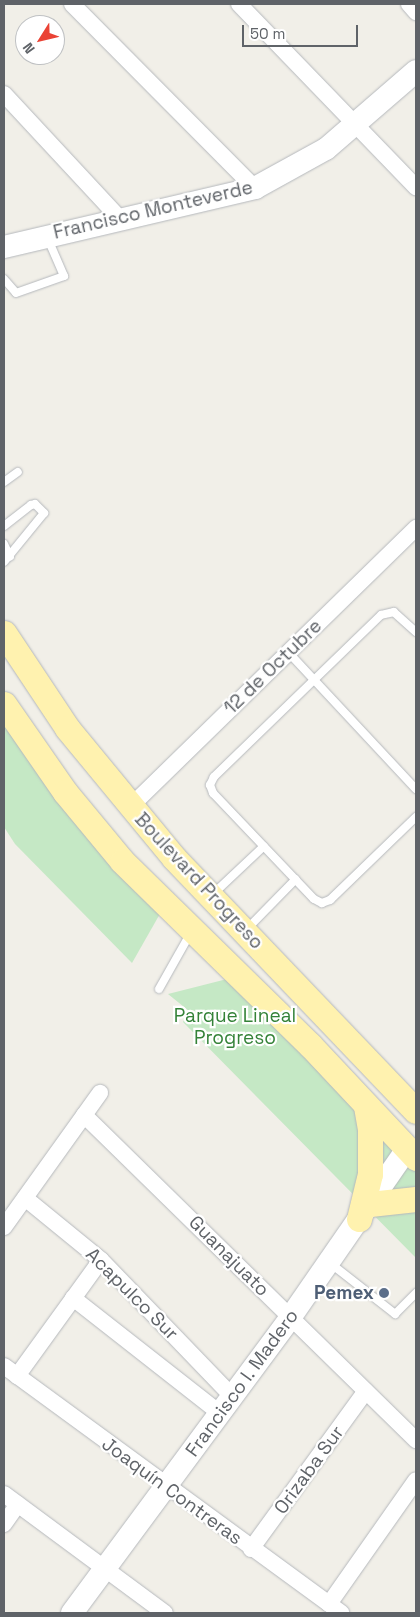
<!DOCTYPE html>
<meta charset="utf-8">
<style>
body{margin:0}
#map{position:relative;width:420px;height:1617px;overflow:hidden;background:#f1efe8;font-family:"Space Grotesk",sans-serif}
div>[style]{position:absolute}
.green>*{inset:0;background:#c5e8c5}
.roads{filter:drop-shadow(0 0 1px #b5b8bc) drop-shadow(0 0 1px #b5b8bc)}
.lane>*{height:8px;margin:-4px;padding:0 4px;transform-origin:4px;border-radius:4px;background:#fff}
.street>*{height:16px;margin:-8px;padding:0 8px;transform-origin:8px;border-radius:8px;background:#fff}
.secondary>*{height:22px;margin:-11px;padding:0 11px;transform-origin:11px;border-radius:11px;background:#fff}
.primary>*{height:25px;margin:-12.5px;padding:0 12.5px;transform-origin:12.5px;border-radius:12.5px;background:#fff2af}
.dots>*{width:14px;height:14px;translate:-50% -50%;box-sizing:border-box;border:2px solid #fff;border-radius:50%}
span{translate:-50% -50%;white-space:nowrap;text-align:center;line-height:1.15;-webkit-text-stroke:4.5px #fff;paint-order:stroke}
.street-label{font-size:19px;color:#5f6368}
.park-label{font-size:19px;color:#348238}
.service-label{font-size:19px;color:#4e5e75;font-weight:700}
.right{translate:-100% -50%;text-align:right}
.frame{position:absolute;inset:0;border:5px solid #5f6368;pointer-events:none}
.north{position:absolute;left:15px;top:15px;width:50px;height:50px;box-sizing:border-box;background:#fff;border:1px solid #bfc1c3;border-radius:50%;rotate:234deg;font-size:14px;font-weight:700;line-height:20px;text-align:center;color:#5f6368}
.north::after{content:'';display:block;margin:auto;width:18px;height:22px;background:#ea4335;clip-path:polygon(50% 0,100% 100%,50% 72%,0 100%)}
.scale{position:absolute;left:242px;top:25px;width:116px;height:22px;box-sizing:border-box;border:2px solid #5f6368;border-top:0;padding-left:6px;font-size:15px;line-height:18px;white-space:nowrap;color:#5f6368;-webkit-text-stroke:4px #fff;paint-order:stroke}
</style>
<div id="map">
<div class="green">
<div style="clip-path:polygon(4px 718px,161px 912px,132px 963px,15px 844px,4px 827px)"></div>
<div style="clip-path:polygon(235px 977px,416px 1164px,416px 1258px,183px 1022px,189px 1011px,168px 994px)"></div>
</div>
<div class="roads">
<div class="lane">
<div style="left:4px;top:279px;width:18px;rotate:49deg"></div>
<div style="left:16px;top:293px;width:51px;rotate:-19.5deg"></div>
<div style="left:64px;top:276px;width:40px;rotate:-113.4deg"></div>
<div style="left:4px;top:482px;width:17px;rotate:-36deg"></div>
<div style="left:4px;top:526px;width:34px;rotate:-38deg"></div>
<div style="left:31px;top:505px;width:4px;rotate:-14deg"></div>
<div style="left:35px;top:504px;width:13px;rotate:45deg"></div>
<div style="left:44px;top:513px;width:63px;rotate:129.2deg"></div>
<div style="left:4px;top:544px;width:14px;rotate:65deg"></div>
<div style="left:416px;top:632px;width:30px;rotate:-138deg"></div>
<div style="left:394px;top:612px;width:13px;rotate:167deg"></div>
<div style="left:381px;top:615px;width:233px;rotate:135.9deg"></div>
<div style="left:214px;top:777px;width:9px;rotate:117deg"></div>
<div style="left:210px;top:785px;width:9px;rotate:69deg"></div>
<div style="left:213px;top:793px;width:146px;rotate:46.4deg"></div>
<div style="left:314px;top:899px;width:9px;rotate:27deg"></div>
<div style="left:322px;top:903px;width:9px;rotate:-21deg"></div>
<div style="left:330px;top:900px;width:120px;rotate:-44deg"></div>
<div style="left:289px;top:653px;width:186px;rotate:47deg"></div>
<div style="left:212px;top:895px;width:71px;rotate:-43.3deg"></div>
<div style="left:246px;top:930px;width:71px;rotate:-45.6deg"></div>
<div style="left:159px;top:989px;width:63px;rotate:-60.6deg"></div>
<div style="left:330px;top:1263px;width:83px;rotate:38.1deg"></div>
<div style="left:395px;top:1314px;width:30px;rotate:-45deg"></div>
</div>
<div class="street">
<div style="left:72px;top:4px;width:260px;rotate:45.2deg"></div>
<div style="left:239px;top:4px;width:255px;rotate:46deg"></div>
<div style="left:409px;top:4px;width:11px;rotate:49deg"></div>
<div style="left:4px;top:94px;width:173px;rotate:47.1deg"></div>
<div style="left:130px;top:807px;width:400px;rotate:-44.3deg"></div>
<div style="left:84px;top:1115px;width:465px;rotate:44.4deg"></div>
<div style="left:25px;top:1198px;width:98px;rotate:39.2deg"></div>
<div style="left:101px;top:1260px;width:190px;rotate:46.1deg"></div>
<div style="left:4px;top:1227px;width:165px;rotate:-54.4deg"></div>
<div style="left:73px;top:1298px;width:188px;rotate:38.1deg"></div>
<div style="left:4px;top:1366px;width:418px;rotate:36.2deg"></div>
<div style="left:17px;top:1376px;width:143px;rotate:-54.1deg"></div>
<div style="left:4px;top:1494px;width:200px;rotate:36.5deg"></div>
<div style="left:4px;top:1524px;width:24px;rotate:-55deg"></div>
<div style="left:251px;top:1549px;width:195px;rotate:-54deg"></div>
<div style="left:329px;top:1604px;width:151px;rotate:-54.9deg"></div>
</div>
<div class="secondary">
<div style="left:4px;top:247px;width:258px;rotate:-13.2deg"></div>
<div style="left:255px;top:188px;width:81px;rotate:-28.8deg"></div>
<div style="left:326px;top:149px;width:119px;rotate:-40.9deg"></div>
<div style="left:72px;top:1613px;width:367px;rotate:-53.5deg"></div>
<div style="left:290px;top:1318px;width:206px;rotate:-55.3deg"></div>
</div>
<div class="primary">
<div style="left:4px;top:633px;width:114px;rotate:56.4deg"></div>
<div style="left:67px;top:728px;width:168px;rotate:50.5deg"></div>
<div style="left:174px;top:858px;width:350px;rotate:46.3deg"></div>
<div style="left:4px;top:704px;width:107px;rotate:55.3deg"></div>
<div style="left:65px;top:792px;width:89px;rotate:50.4deg"></div>
<div style="left:122px;top:861px;width:263px;rotate:44.4deg"></div>
<div style="left:310px;top:1045px;width:155px;rotate:46.8deg"></div>
<div style="left:370px;top:1204px;width:46px;rotate:-6.2deg"></div>
<div style="left:359px;top:1219px;width:46px;rotate:-76.3deg"></div>
<div style="left:370px;top:1174px;width:45px;rotate:-90deg"></div>
<div style="left:370px;top:1129px;width:23px;rotate:-100deg"></div>
</div>
</div>
<div class="dots">
<div style="left:384px;top:1293px;background:#5c6f8a"></div>
</div>
<div class="street-label">
<span style="left:153px;top:210px;rotate:-13deg">Francisco Monteverde</span>
<span style="left:273px;top:667px;rotate:-44deg">12 de Octubre</span>
<span style="left:199px;top:881px;rotate:47deg">Boulevard Progreso</span>
<span style="left:229px;top:1256px;rotate:45deg">Guanajuato</span>
<span style="left:132px;top:1294px;rotate:45deg">Acapulco Sur</span>
<span style="left:242px;top:1383px;rotate:-54deg">Francisco I. Madero</span>
<span style="left:309px;top:1470px;rotate:-54deg">Orizaba Sur</span>
<span style="left:172px;top:1491px;rotate:36deg">Joaquín Contreras</span>
</div>
<div class="park-label">
<span style="left:235px;top:1027px">Parque Lineal<br>Progreso</span>
</div>
<div class="service-label">
<span class="right" style="left:374px;top:1293px">Pemex</span>
</div>
<div class="frame"></div>
<div class="north">N</div>
<div class="scale">50 m</div>
</div>
